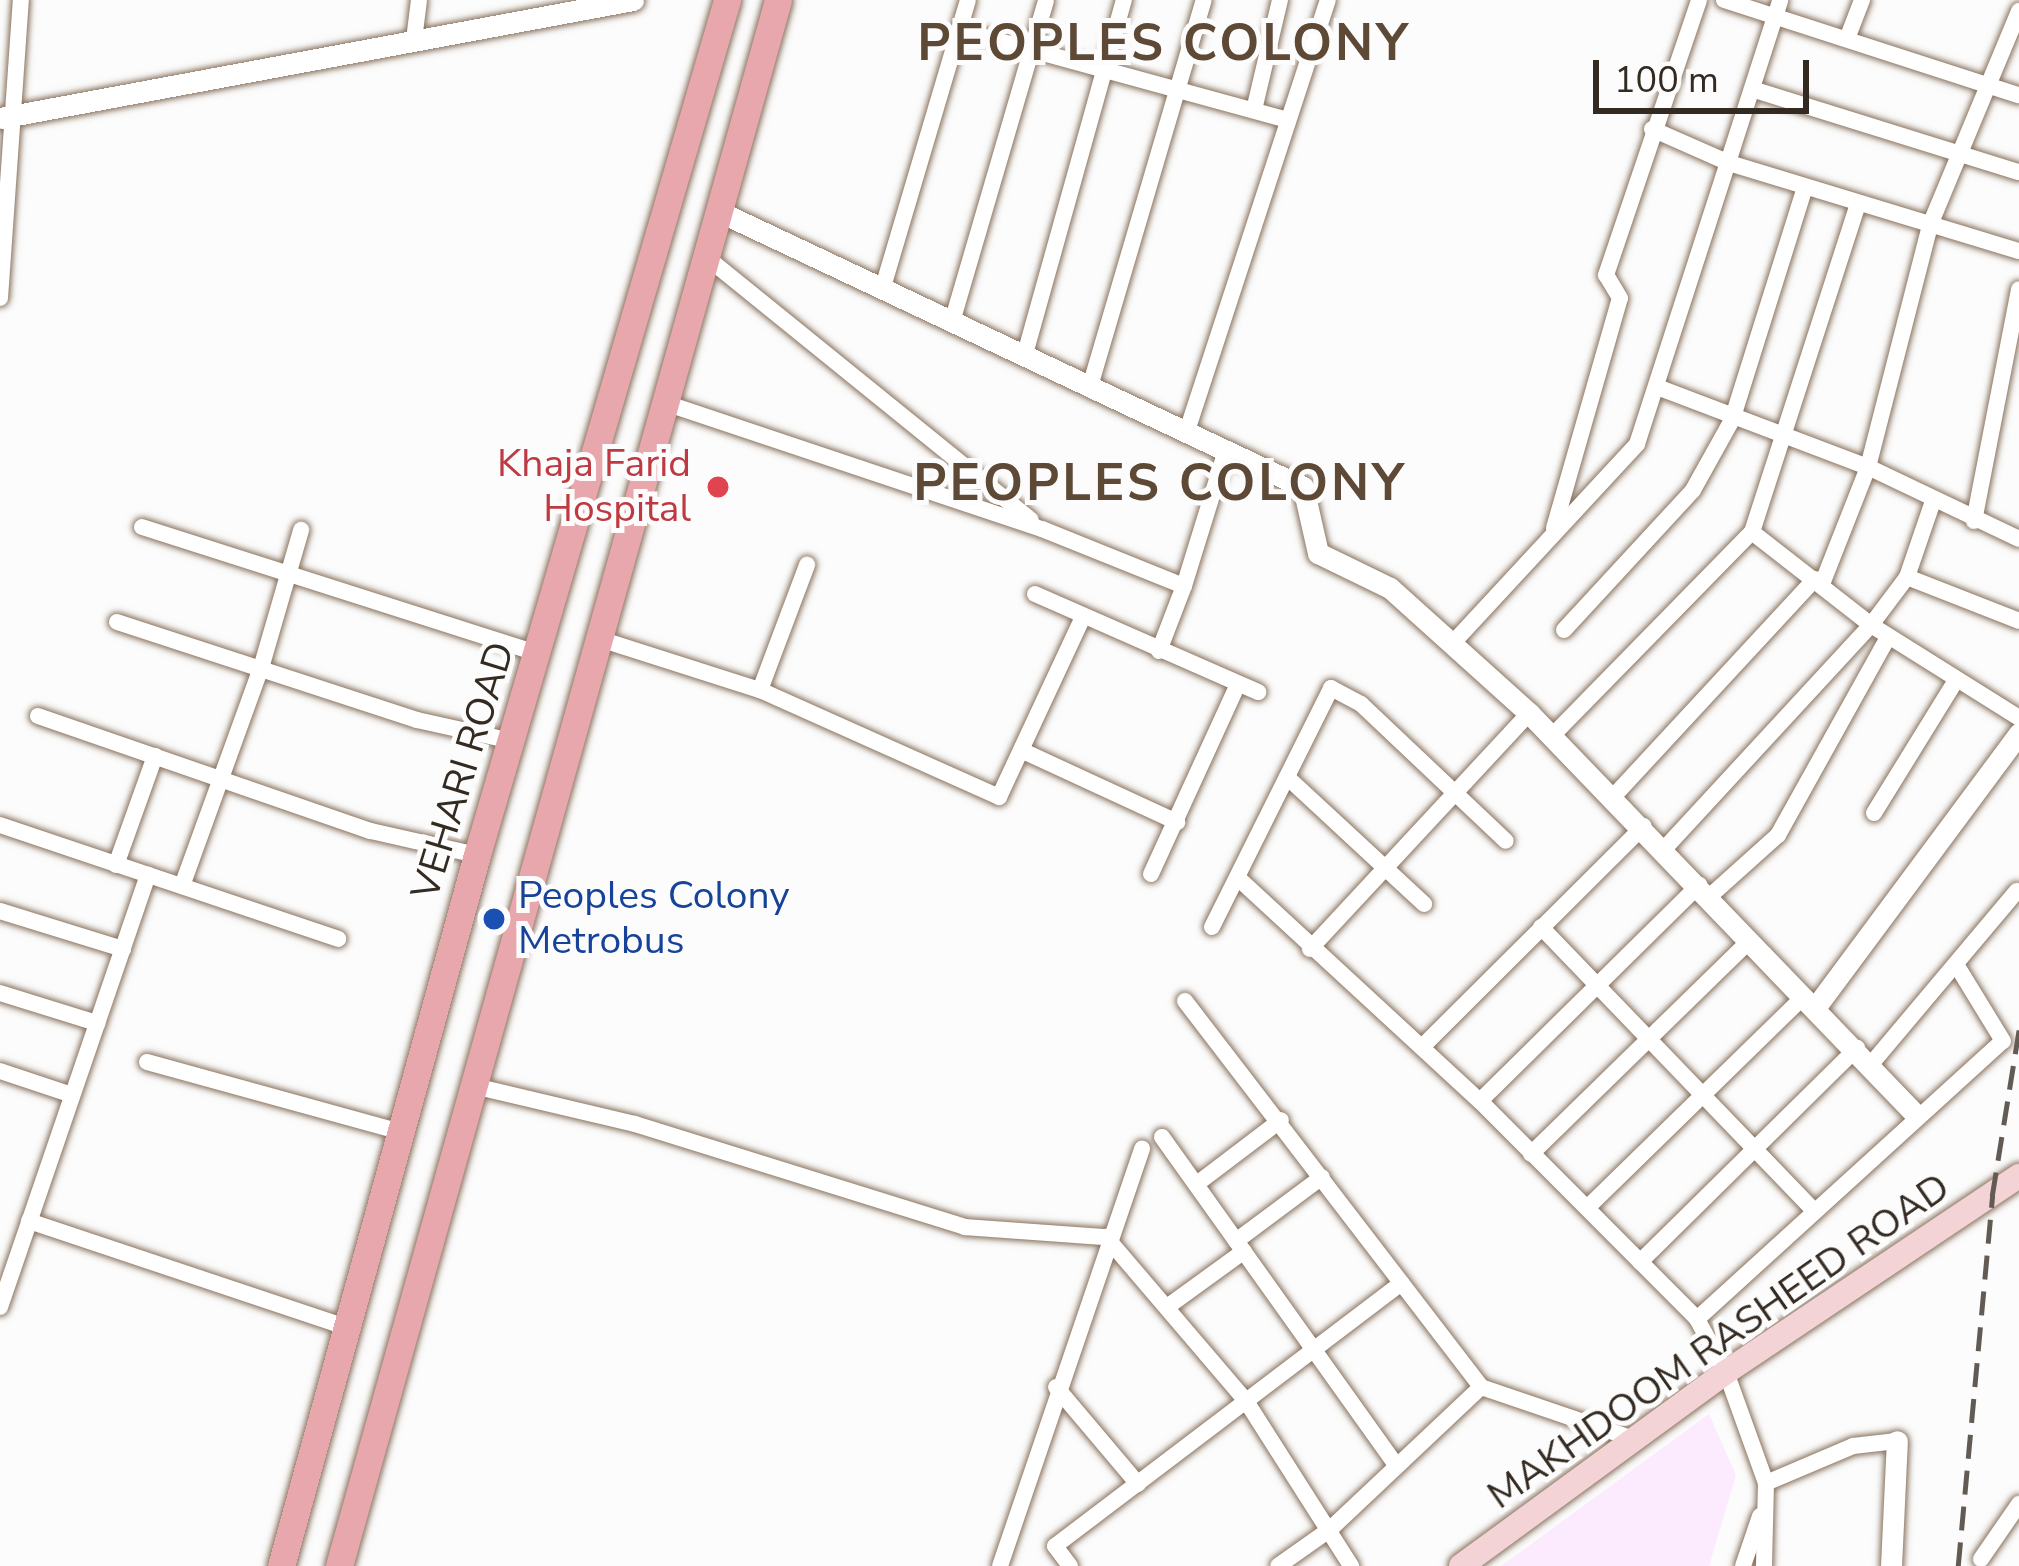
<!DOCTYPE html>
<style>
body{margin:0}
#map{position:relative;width:2019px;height:1566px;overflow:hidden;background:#fcfcfc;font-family:"Nunito Sans",sans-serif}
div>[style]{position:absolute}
.commercial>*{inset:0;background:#fcebfe}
.roads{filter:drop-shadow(0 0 3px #89735f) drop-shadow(0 0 3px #89735f)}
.minor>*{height:16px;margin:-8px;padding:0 8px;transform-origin:8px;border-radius:8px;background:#fff}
.tertiary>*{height:21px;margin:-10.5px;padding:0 10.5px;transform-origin:10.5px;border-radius:10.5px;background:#fff}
.secondary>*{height:24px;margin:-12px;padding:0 12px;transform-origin:12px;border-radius:12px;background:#f4d3d6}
.primary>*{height:27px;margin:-13.5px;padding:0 13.5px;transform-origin:13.5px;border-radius:13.5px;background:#e8a7ac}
.rail>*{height:4.5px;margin-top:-2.25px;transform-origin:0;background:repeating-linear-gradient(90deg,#625b54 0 24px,transparent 0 36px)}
.dots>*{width:33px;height:33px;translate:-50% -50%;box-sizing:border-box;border:6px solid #fcfcfc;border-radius:50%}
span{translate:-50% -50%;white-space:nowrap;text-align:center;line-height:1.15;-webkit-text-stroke:10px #fcfcfc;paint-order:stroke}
.health-label{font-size:39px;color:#be3a42}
.right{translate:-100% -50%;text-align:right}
.street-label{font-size:39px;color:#332a21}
.transit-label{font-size:39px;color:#164399}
.left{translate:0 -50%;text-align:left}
.district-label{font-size:51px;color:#5d4936;font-weight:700;letter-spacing:3px}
.scale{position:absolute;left:1593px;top:60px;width:216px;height:54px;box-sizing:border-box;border:6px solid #332a21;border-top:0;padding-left:15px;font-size:36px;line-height:42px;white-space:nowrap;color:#332a21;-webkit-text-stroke:9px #fcfcfc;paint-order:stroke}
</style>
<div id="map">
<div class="commercial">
<div style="clip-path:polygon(1709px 1414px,1736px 1475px,1709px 1566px,1501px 1566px)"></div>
</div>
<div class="roads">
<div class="minor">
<div style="left:1724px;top:0;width:310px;rotate:17.9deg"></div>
<div style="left:959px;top:30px;width:338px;rotate:15.3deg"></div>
<div style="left:1847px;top:39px;width:42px;rotate:-69deg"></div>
<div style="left:414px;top:40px;width:40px;rotate:-82.9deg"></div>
<div style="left:1755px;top:90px;width:276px;rotate:17.3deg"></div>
<div style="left:1254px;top:110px;width:113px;rotate:-76.7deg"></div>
<div style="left:1652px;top:129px;width:84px;rotate:23.8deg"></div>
<div style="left:1729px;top:163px;width:303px;rotate:16.9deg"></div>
<div style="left:705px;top:256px;width:419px;rotate:39deg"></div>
<div style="left:883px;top:287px;width:299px;rotate:-73.5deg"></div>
<div style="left:0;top:298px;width:299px;rotate:-86deg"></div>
<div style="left:952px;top:322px;width:335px;rotate:-73.7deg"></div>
<div style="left:1025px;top:354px;width:368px;rotate:-74.4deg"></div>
<div style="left:1091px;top:383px;width:399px;rotate:-73.6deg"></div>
<div style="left:1660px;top:388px;width:222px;rotate:20.8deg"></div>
<div style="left:1868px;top:467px;width:167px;rotate:25.5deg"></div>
<div style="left:665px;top:403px;width:397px;rotate:18.5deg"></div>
<div style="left:1042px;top:529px;width:153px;rotate:21.9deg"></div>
<div style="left:1184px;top:586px;width:142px;rotate:-72.8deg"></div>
<div style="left:1187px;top:431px;width:453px;rotate:-71.9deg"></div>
<div style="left:1974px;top:521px;width:236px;rotate:-79deg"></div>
<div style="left:142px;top:527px;width:417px;rotate:17.7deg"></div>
<div style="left:1554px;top:528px;width:239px;rotate:-74deg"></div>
<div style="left:1620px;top:298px;width:27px;rotate:-121deg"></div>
<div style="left:1606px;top:275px;width:290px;rotate:-71.3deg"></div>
<div style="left:1752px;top:532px;width:151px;rotate:38deg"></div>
<div style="left:1871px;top:625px;width:175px;rotate:32.1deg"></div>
<div style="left:1907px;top:577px;width:120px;rotate:21.4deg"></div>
<div style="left:1822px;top:584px;width:126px;rotate:-68.5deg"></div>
<div style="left:1868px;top:467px;width:250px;rotate:-75.6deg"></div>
<div style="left:1930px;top:225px;width:232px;rotate:-67.4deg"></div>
<div style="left:1035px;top:594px;width:244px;rotate:23.7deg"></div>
<div style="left:117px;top:622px;width:316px;rotate:18.1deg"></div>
<div style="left:417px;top:720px;width:97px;rotate:12.5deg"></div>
<div style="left:1564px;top:630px;width:190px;rotate:-47.3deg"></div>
<div style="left:1693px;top:490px;width:80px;rotate:-60.9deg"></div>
<div style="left:1732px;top:420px;width:244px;rotate:-72.6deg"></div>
<div style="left:600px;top:639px;width:168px;rotate:17.7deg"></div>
<div style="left:760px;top:690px;width:262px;rotate:24.1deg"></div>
<div style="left:999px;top:797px;width:196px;rotate:-65deg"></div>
<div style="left:1451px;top:645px;width:274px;rotate:-47.2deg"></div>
<div style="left:1637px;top:444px;width:466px;rotate:-72.1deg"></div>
<div style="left:1159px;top:651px;width:70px;rotate:-69deg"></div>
<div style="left:760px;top:690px;width:134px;rotate:-69.4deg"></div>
<div style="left:38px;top:716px;width:352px;rotate:19.1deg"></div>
<div style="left:371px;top:831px;width:109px;rotate:12.8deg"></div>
<div style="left:1550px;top:738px;width:289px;rotate:-45.6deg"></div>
<div style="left:1752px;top:532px;width:346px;rotate:-72.1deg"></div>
<div style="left:1023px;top:751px;width:170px;rotate:24.8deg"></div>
<div style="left:1287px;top:777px;width:187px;rotate:42.8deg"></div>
<div style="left:1613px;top:797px;width:297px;rotate:-47.2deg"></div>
<div style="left:1874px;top:813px;width:154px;rotate:-58.3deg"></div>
<div style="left:0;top:825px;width:357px;rotate:18.6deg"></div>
<div style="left:1666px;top:847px;width:302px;rotate:-47.3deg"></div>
<div style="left:1871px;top:625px;width:60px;rotate:-53.1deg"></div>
<div style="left:1907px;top:577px;width:80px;rotate:-71.1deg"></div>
<div style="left:116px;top:865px;width:116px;rotate:-70.3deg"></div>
<div style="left:1151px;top:874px;width:209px;rotate:-65.4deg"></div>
<div style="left:1239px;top:879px;width:328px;rotate:42.7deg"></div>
<div style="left:1480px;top:1101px;width:308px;rotate:45.1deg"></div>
<div style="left:1697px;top:1319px;width:60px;rotate:61.3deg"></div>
<div style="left:1726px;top:1372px;width:118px;rotate:70.2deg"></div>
<div style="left:1766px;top:1483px;width:83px;rotate:91.4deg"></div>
<div style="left:182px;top:886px;width:232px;rotate:-70.1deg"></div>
<div style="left:261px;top:668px;width:144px;rotate:-73.8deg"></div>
<div style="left:1710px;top:896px;width:91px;rotate:-41.9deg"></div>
<div style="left:1778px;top:835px;width:227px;rotate:-60.9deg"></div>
<div style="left:0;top:911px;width:129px;rotate:17.2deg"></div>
<div style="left:1212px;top:927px;width:267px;rotate:-63.5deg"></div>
<div style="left:1331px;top:688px;width:34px;rotate:28deg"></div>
<div style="left:1361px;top:704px;width:199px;rotate:43.4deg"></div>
<div style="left:1541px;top:927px;width:390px;rotate:46.1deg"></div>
<div style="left:1310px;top:949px;width:322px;rotate:-47.1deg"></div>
<div style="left:0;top:993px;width:102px;rotate:17.2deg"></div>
<div style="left:1185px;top:1001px;width:486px;rotate:52.5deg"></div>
<div style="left:1481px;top:1387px;width:209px;rotate:136.7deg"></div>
<div style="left:1329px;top:1530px;width:62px;rotate:144.8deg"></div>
<div style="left:1422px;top:1047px;width:313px;rotate:-44.9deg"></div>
<div style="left:147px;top:1062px;width:264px;rotate:15.4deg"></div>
<div style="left:1872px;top:1063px;width:225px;rotate:-49.9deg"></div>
<div style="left:0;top:1071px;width:76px;rotate:18.4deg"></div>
<div style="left:474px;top:1086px;width:165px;rotate:13.3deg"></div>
<div style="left:635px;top:1124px;width:346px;rotate:17.3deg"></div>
<div style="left:965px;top:1227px;width:141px;rotate:4.1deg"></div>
<div style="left:1106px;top:1237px;width:216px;rotate:49.5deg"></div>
<div style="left:1246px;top:1401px;width:196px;rotate:57.5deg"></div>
<div style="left:1480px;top:1101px;width:308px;rotate:-44.6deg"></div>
<div style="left:1162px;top:1137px;width:404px;rotate:54.5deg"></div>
<div style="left:1531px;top:1154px;width:306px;rotate:-44.3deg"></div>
<div style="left:1198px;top:1183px;width:104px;rotate:-37.2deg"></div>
<div style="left:1587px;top:1208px;width:303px;rotate:-44.3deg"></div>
<div style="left:29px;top:1221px;width:336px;rotate:18.5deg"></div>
<div style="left:1236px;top:1241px;width:107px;rotate:-36.7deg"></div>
<div style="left:1640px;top:1262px;width:305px;rotate:-44.6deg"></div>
<div style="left:0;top:1307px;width:457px;rotate:-71.1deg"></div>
<div style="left:1167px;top:1307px;width:95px;rotate:-36deg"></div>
<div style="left:1697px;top:1319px;width:413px;rotate:-42.3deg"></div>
<div style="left:2003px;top:1041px;width:88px;rotate:-121.5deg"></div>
<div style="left:1056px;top:1387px;width:127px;rotate:49.8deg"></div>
<div style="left:1481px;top:1387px;width:162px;rotate:18.8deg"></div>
<div style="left:1766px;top:1483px;width:95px;rotate:-23deg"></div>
<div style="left:1853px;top:1446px;width:44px;rotate:-6.5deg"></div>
<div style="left:1981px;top:1559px;width:67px;rotate:-55.4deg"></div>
<div style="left:1000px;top:1566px;width:441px;rotate:-71.2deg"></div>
<div style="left:1070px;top:1566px;width:25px;rotate:-127deg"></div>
<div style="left:1055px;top:1546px;width:435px;rotate:-37.2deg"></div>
<div style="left:1743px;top:1566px;width:53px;rotate:-71.2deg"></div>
</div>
<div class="tertiary">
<div style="left:0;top:118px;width:644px;rotate:-10.56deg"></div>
<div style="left:718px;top:211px;width:647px;rotate:25.26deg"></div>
<div style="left:1303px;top:487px;width:68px;rotate:77.2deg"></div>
<div style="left:1318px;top:553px;width:80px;rotate:25.9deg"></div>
<div style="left:1390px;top:588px;width:187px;rotate:42deg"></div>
<div style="left:1529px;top:713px;width:557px;rotate:46.09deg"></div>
<div style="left:1815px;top:1008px;width:342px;rotate:-53.4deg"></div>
<div style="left:1891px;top:1566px;width:125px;rotate:-87.3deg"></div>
</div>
<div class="secondary">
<div style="left:1461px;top:1566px;width:328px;rotate:-36.2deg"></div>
<div style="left:1726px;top:1372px;width:353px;rotate:-33.8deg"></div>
</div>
<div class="primary">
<div style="left:281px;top:1566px;width:738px;rotate:-74.59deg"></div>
<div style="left:477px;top:855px;width:891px;rotate:-73.7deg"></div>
<div style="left:339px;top:1566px;width:1626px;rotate:-74.34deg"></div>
</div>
</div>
<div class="rail">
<div style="left:1958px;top:1566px;width:372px;rotate:-84.7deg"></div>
<div style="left:1992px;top:1196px;width:169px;rotate:-80.8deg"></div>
</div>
<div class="dots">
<div style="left:718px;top:487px;background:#e0444e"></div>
<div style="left:494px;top:919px;background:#1a4fb4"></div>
</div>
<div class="health-label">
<span class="right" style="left:691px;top:487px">Khaja Farid<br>Hospital</span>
</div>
<div class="street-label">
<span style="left:464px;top:771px;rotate:-73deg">VEHARI ROAD</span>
<span style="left:1719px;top:1342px;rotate:-35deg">MAKHDOOM RASHEED ROAD</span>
</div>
<div class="transit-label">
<span class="left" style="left:518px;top:919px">Peoples Colony<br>Metrobus</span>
</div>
<div class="district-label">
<span style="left:1164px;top:43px">PEOPLES COLONY</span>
<span style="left:1160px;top:483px">PEOPLES COLONY</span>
</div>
<div class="scale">100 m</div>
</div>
